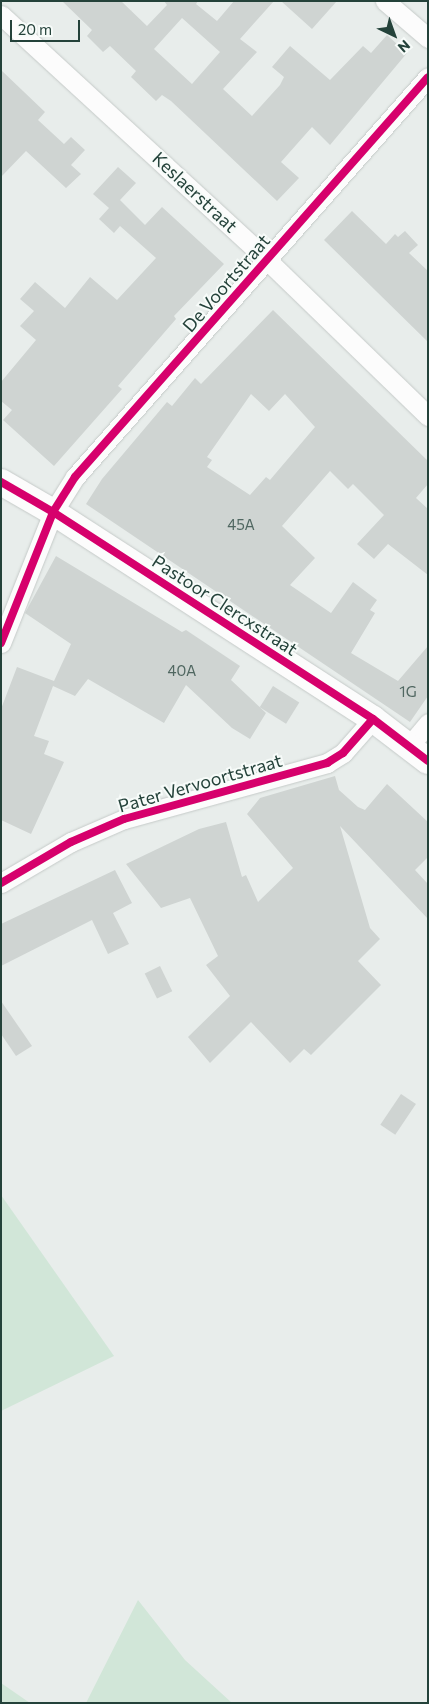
<!DOCTYPE html>
<style>
body{margin:0}
#map{position:relative;width:429px;height:1704px;overflow:hidden;background:#e8edeb;font-family:Commissioner,sans-serif}
div>[style]{position:absolute}
.green>*{inset:0;background:#d1e6d8}
.building>*{inset:0;background:#cfd4d2;transform-origin:0 0}
.roads{filter:drop-shadow(0 0 1px #c5cac8) drop-shadow(0 0 1px #c5cac8)}
.street>*{height:19px;margin:-9.5px;padding:0 9.5px;transform-origin:9.5px;border-radius:9.5px;background:#fcfcfc}
.secondary>*{height:26px;margin:-13px;padding:0 13px;transform-origin:13px;border-radius:13px;background:#fcfcfc}
.cycleway>*{height:8px;margin:-4px;padding:0 4px;transform-origin:4px;border-radius:4px;background:#d6006c}
span{translate:-50% -50%;white-space:nowrap;text-align:center;line-height:1.15;-webkit-text-stroke:4px #f7fbf9;paint-order:stroke}
.number-label{font-size:15px;color:#506761}
.number-label span{-webkit-text-stroke-width:0}
.street-label{font-size:18px;color:#24423a}
.frame{position:absolute;inset:0;border:2px solid #24423a;pointer-events:none}
.north{position:absolute;left:369px;top:10px;width:50px;height:50px;-webkit-text-stroke:4px #f7fbf9;paint-order:stroke;rotate:138deg;font-size:14px;font-weight:700;line-height:20px;text-align:center;color:#24423a}
.north::after{content:'';display:block;margin:auto;width:18px;height:22px;background:#24423a;clip-path:polygon(50% 0,100% 100%,50% 72%,0 100%)}
.scale{position:absolute;left:10px;top:20px;width:70px;height:22px;box-sizing:border-box;border:2px solid #24423a;border-top:0;padding-left:6px;font-size:15px;line-height:18px;white-space:nowrap;color:#24423a;-webkit-text-stroke:4px #f7fbf9;paint-order:stroke}
</style>
<div id="map">
<div class="green">
<div style="clip-path:polygon(1px 1195px,114px 1356px,1px 1411px)"></div>
<div style="clip-path:polygon(138px 1600px,185px 1660px,232px 1703px,86px 1703px)"></div>
<div style="clip-path:polygon(1px 1683px,30px 1703px,1px 1703px)"></div>
</div>
<div class="building">
<div style="clip-path:polygon(evenodd,62px 1px,121px 1px,147px 26px,167px 5px,164px 1px,198px 1px,196px 4px,217px 21px,234px 1px,274px 1px,240px 39px,257px 52px,223px 89px,252px 116px,280px 85px,284px 77px,272px 67px,290px 46px,330px 80px,363px 46px,371px 53px,387px 35px,407px 53px,330px 145px,312px 127px,281px 162px,299px 178px,277px 201px,171px 101px,162px 95px,156px 101px,131px 77px,136px 71px,110px 46px,103px 52px,87px 36px,92px 30px,62px 1px,182px 18px,220px 52px,192px 84px,154px 49px,182px 18px)"></div>
<div style="clip-path:polygon(281px 1px,337px 1px,312px 29px)"></div>
<div style="clip-path:polygon(1px 70px,45px 112px,38px 120px,64px 144px,71px 137px,85px 150px,71px 165px,81px 174px,66px 188px,26px 151px,1px 177px)"></div>
<div style="clip-path:polygon(118px 167px,136px 183px,120px 200px,145px 225px,162px 207px,224px 264px,174px 316px,176px 319px,118px 386px,122px 389px,54px 466px,3px 420px,12px 410px,1px 401px,1px 382px,36px 340px,20px 326px,34px 311px,20px 299px,35px 282px,65px 308px,90px 277px,117px 300px,156px 258px,120px 226px,114px 233px,99px 219px,109px 208px,93px 194px)"></div>
<div style="clip-path:polygon(352px 211px,386px 244px,395px 234px,398px 237px,405px 231px,418px 245px,409px 253px,428px 271px,428px 342px,324px 240px)"></div>
<div style="clip-path:polygon(evenodd,273px 310px,428px 461px,428px 484px,416px 498px,428px 509px,428px 575px,388px 544px,374px 559px,357px 544px,384px 515px,353px 484px,348px 489px,330px 471px,282px 526px,315px 558px,290px 585px,331px 613px,353px 582px,377px 600px,370px 610px,375px 613px,351px 653px,398px 681px,428px 646px,428px 696px,410px 722px,86px 504px,102px 479px,167px 402px,172px 406px,195px 378px,201px 384px,273px 310px,251px 394px,269px 411px,285px 394px,315px 427px,270px 480px,266px 477px,250px 495px,207px 467px,212px 460px,207px 457px,251px 394px)"></div>
<div style="clip-path:polygon(56px 556px,182px 632px,186px 630px,240px 666px,231px 680px,266px 713px,250px 739px,232px 728px,186px 685px,164px 723px,88px 679px,75px 696px,53px 686px,34px 736px,49px 741px,44px 754px,64px 762px,31px 834px,1px 820px,1px 709px,17px 667px,54px 681px,71px 644px,25px 613px)"></div>
<div style="left:273px;top:686px;width:31px;height:25px;rotate:32deg"></div>
<div style="clip-path:polygon(335px 776px,339px 790px,358px 807px,365px 810px,387px 784px,428px 822px,428px 857px,415px 870px,428px 884px,428px 919px,340px 826px,370px 928px,380px 939px,358px 961px,381px 985px,311px 1055px,304px 1049px,290px 1063px,251px 1022px,210px 1063px,188px 1037px,230px 996px,206px 965px,218px 956px,190px 898px,161px 908px,126px 864px,199px 829px,226px 822px,242px 877px,246px 875px,258px 902px,293px 868px,247px 814px,260px 798px)"></div>
<div style="clip-path:polygon(115px 870px,132px 903px,113px 913px,129px 944px,108px 954px,92px 920px,1px 966px,1px 924px)"></div>
<div style="left:160px;top:966px;width:28px;height:17px;rotate:64deg"></div>
<div style="clip-path:polygon(1px 1001px,32px 1046px,16px 1056px,1px 1034px)"></div>
<div style="left:401px;top:1094px;width:18px;height:37px;rotate:34deg"></div>
</div>
<div class="roads">
<div class="street">
<div style="left:385px;top:1px;width:57px;rotate:40.7deg"></div>
<div style="left:1px;top:15px;width:360px;rotate:42.6deg"></div>
<div style="left:266px;top:259px;width:226px;rotate:44.1deg"></div>
<div style="left:1px;top:643px;width:141px;rotate:-68.3deg"></div>
<div style="left:53px;top:512px;width:41px;rotate:-57.8deg"></div>
<div style="left:75px;top:477px;width:533px;rotate:-48.57deg"></div>
<div style="left:409px;top:746px;width:30px;rotate:-50deg"></div>
<div style="left:1px;top:883px;width:81px;rotate:-30.4deg"></div>
<div style="left:71px;top:842px;width:58px;rotate:-23.5deg"></div>
<div style="left:124px;top:819px;width:211px;rotate:-15.4deg"></div>
<div style="left:327px;top:763px;width:19px;rotate:-32deg"></div>
<div style="left:343px;top:753px;width:45px;rotate:-48.6deg"></div>
</div>
<div class="secondary">
<div style="left:1px;top:482px;width:60px;rotate:30deg"></div>
<div style="left:53px;top:512px;width:381px;rotate:32.9deg"></div>
<div style="left:373px;top:719px;width:69px;rotate:37.4deg"></div>
</div>
</div>
<div class="cycleway">
<div style="left:1px;top:482px;width:60px;rotate:30deg"></div>
<div style="left:53px;top:512px;width:381px;rotate:32.9deg"></div>
<div style="left:373px;top:719px;width:69px;rotate:37.4deg"></div>
<div style="left:1px;top:643px;width:141px;rotate:-68.3deg"></div>
<div style="left:53px;top:512px;width:41px;rotate:-57.8deg"></div>
<div style="left:75px;top:477px;width:533px;rotate:-48.57deg"></div>
<div style="left:1px;top:883px;width:81px;rotate:-30.4deg"></div>
<div style="left:71px;top:842px;width:58px;rotate:-23.5deg"></div>
<div style="left:124px;top:819px;width:211px;rotate:-15.4deg"></div>
<div style="left:327px;top:763px;width:19px;rotate:-32deg"></div>
<div style="left:343px;top:753px;width:45px;rotate:-48.6deg"></div>
</div>
<div class="number-label">
<span style="left:241px;top:525px">45A</span>
<span style="left:182px;top:671px">40A</span>
<span style="left:408px;top:692px">1G</span>
</div>
<div class="street-label">
<span style="left:195px;top:192px;rotate:43deg">Keslaerstraat</span>
<span style="left:226px;top:283px;rotate:-49deg">De Voortstraat</span>
<span style="left:225px;top:605px;rotate:33deg">Pastoor Clercxstraat</span>
<span style="left:200px;top:783px;rotate:-16deg">Pater Vervoortstraat</span>
</div>
<div class="frame"></div>
<div class="north">N</div>
<div class="scale">20 m</div>
</div>
